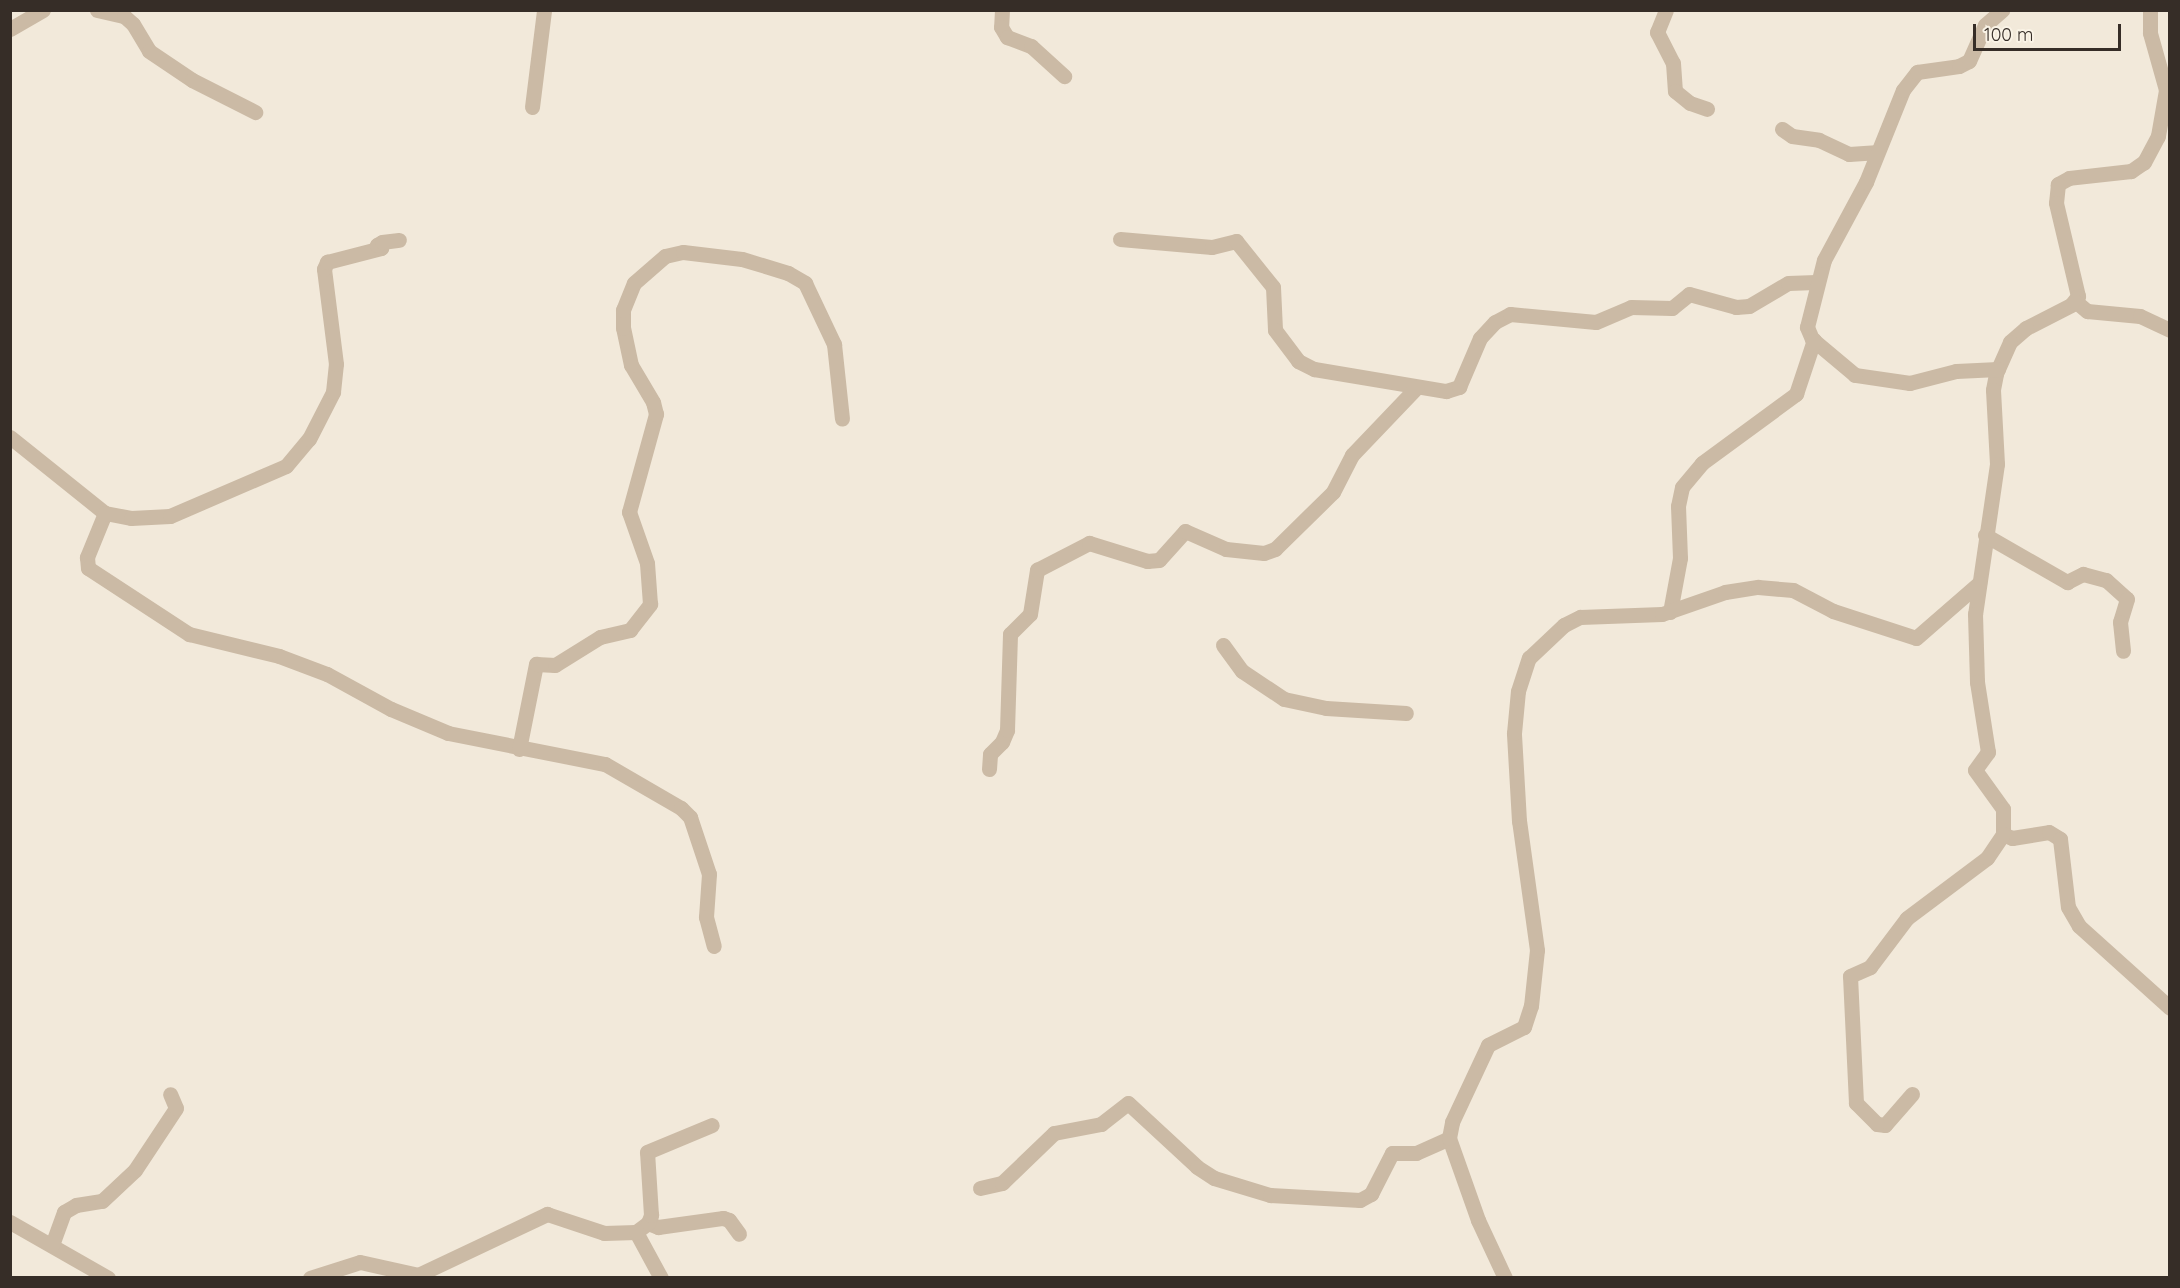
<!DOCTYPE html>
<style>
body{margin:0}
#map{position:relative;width:2180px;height:1288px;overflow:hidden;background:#f2e9da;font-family:Quicksand,sans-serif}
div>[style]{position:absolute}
.minor>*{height:15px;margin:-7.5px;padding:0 7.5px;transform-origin:7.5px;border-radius:7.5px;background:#cbbaa5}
span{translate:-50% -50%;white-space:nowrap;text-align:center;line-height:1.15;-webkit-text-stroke:4.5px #faf3e6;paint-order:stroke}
.frame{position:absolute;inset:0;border:12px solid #362d27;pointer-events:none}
.scale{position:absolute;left:1973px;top:24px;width:148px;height:27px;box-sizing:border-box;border:3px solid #362d27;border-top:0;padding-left:8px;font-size:18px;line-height:21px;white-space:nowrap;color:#362d27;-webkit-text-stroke:4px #faf3e6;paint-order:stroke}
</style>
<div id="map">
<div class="minor">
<div style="left:97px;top:10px;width:28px;rotate:13deg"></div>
<div style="left:124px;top:16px;width:12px;rotate:42deg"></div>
<div style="left:133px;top:24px;width:31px;rotate:59deg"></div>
<div style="left:149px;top:51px;width:52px;rotate:34deg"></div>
<div style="left:192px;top:80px;width:71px;rotate:26.9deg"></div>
<div style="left:1002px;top:10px;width:17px;rotate:93deg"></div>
<div style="left:1001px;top:27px;width:12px;rotate:59deg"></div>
<div style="left:1007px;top:37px;width:26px;rotate:21deg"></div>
<div style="left:1031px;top:46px;width:45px;rotate:42.3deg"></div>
<div style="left:1666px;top:10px;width:24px;rotate:112deg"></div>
<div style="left:1657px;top:32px;width:35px;rotate:63deg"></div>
<div style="left:1673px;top:63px;width:28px;rotate:86deg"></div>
<div style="left:1675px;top:91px;width:19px;rotate:39deg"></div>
<div style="left:1690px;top:103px;width:18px;rotate:19deg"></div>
<div style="left:2150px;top:10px;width:23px;rotate:90deg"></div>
<div style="left:2150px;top:33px;width:59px;rotate:74.3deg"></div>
<div style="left:2166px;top:90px;width:47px;rotate:99.9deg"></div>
<div style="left:2158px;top:136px;width:30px;rotate:118deg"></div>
<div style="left:2144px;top:162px;width:16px;rotate:145deg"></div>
<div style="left:2131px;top:171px;width:62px;rotate:173.6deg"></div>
<div style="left:2069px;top:178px;width:13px;rotate:151deg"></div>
<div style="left:2058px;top:184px;width:19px;rotate:96deg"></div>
<div style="left:2056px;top:203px;width:96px;rotate:76.7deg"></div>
<div style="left:2078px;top:296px;width:11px;rotate:128deg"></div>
<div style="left:2071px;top:305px;width:51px;rotate:152.9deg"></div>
<div style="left:2026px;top:328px;width:21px;rotate:139deg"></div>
<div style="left:2010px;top:342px;width:35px;rotate:114deg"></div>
<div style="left:1996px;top:374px;width:16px;rotate:101deg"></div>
<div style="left:1993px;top:390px;width:74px;rotate:86.9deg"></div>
<div style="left:1997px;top:464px;width:152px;rotate:98.3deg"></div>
<div style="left:1975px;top:614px;width:68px;rotate:88.3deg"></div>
<div style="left:1977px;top:682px;width:71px;rotate:81.1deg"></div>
<div style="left:1988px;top:752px;width:22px;rotate:126deg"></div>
<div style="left:1975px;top:770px;width:48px;rotate:54.3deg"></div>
<div style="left:2003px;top:809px;width:25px;rotate:90deg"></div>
<div style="left:2003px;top:834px;width:10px;rotate:24deg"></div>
<div style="left:2012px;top:838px;width:37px;rotate:-9deg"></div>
<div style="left:2049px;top:832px;width:13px;rotate:32deg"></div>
<div style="left:2060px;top:839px;width:68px;rotate:83.3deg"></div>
<div style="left:2068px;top:907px;width:22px;rotate:60deg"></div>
<div style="left:2079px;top:926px;width:122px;rotate:42deg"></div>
<div style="left:10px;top:29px;width:38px;rotate:-30deg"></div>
<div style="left:532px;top:107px;width:98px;rotate:-82.9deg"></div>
<div style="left:1782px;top:129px;width:12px;rotate:35deg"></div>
<div style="left:1792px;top:136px;width:27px;rotate:8deg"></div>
<div style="left:1819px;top:140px;width:33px;rotate:25deg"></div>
<div style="left:1849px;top:154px;width:26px;rotate:-4deg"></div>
<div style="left:1120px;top:239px;width:92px;rotate:5deg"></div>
<div style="left:1212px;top:247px;width:25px;rotate:-14deg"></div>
<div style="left:1236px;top:241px;width:59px;rotate:51.2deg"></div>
<div style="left:1273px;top:287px;width:43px;rotate:87.3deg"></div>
<div style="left:1275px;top:330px;width:39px;rotate:53deg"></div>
<div style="left:1298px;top:361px;width:18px;rotate:27deg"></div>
<div style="left:1314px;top:369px;width:134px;rotate:9.5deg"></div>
<div style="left:1446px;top:391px;width:14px;rotate:-17deg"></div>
<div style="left:1459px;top:387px;width:53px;rotate:-66.8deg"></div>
<div style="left:1480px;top:338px;width:22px;rotate:-47deg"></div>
<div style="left:1495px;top:322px;width:17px;rotate:-28deg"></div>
<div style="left:1510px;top:314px;width:86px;rotate:5.3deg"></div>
<div style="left:1596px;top:322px;width:38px;rotate:-23deg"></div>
<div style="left:1631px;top:307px;width:41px;rotate:1.4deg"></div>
<div style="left:1672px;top:308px;width:22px;rotate:-39deg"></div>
<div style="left:1689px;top:294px;width:49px;rotate:15.5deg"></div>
<div style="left:1736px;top:307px;width:13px;rotate:-4deg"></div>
<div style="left:1749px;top:306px;width:45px;rotate:-30.5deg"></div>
<div style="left:1788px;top:283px;width:28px;rotate:-2deg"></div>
<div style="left:2075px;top:301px;width:16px;rotate:40deg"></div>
<div style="left:2087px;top:311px;width:53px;rotate:5.4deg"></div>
<div style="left:2140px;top:316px;width:33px;rotate:25deg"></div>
<div style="left:1998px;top:369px;width:42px;rotate:177.3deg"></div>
<div style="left:1956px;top:371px;width:48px;rotate:165.4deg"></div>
<div style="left:1910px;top:383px;width:56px;rotate:-171.7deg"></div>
<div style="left:1855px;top:375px;width:56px;rotate:-140.1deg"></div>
<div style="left:1812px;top:339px;width:13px;rotate:-113deg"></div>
<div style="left:1807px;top:327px;width:69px;rotate:-75.8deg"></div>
<div style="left:1824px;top:260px;width:89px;rotate:-61.7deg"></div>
<div style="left:1866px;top:182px;width:99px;rotate:-68.1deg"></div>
<div style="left:1903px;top:90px;width:23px;rotate:-52deg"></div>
<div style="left:1917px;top:72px;width:42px;rotate:-8.1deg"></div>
<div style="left:1959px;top:66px;width:11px;rotate:-27deg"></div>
<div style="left:1969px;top:61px;width:39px;rotate:-66deg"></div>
<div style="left:1985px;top:25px;width:23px;rotate:-41deg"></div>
<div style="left:10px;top:437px;width:122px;rotate:38.7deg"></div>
<div style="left:105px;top:513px;width:48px;rotate:112.2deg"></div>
<div style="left:87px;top:557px;width:11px;rotate:85deg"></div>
<div style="left:88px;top:568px;width:121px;rotate:33.2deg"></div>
<div style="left:189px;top:634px;width:93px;rotate:13.7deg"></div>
<div style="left:279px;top:656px;width:51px;rotate:20.6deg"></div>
<div style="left:327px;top:674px;width:73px;rotate:28.7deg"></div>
<div style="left:391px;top:709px;width:62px;rotate:22.8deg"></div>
<div style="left:448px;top:733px;width:160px;rotate:11.2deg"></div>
<div style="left:605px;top:764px;width:88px;rotate:30.1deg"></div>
<div style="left:681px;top:808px;width:13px;rotate:45deg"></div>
<div style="left:690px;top:817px;width:60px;rotate:71.6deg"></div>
<div style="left:709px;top:874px;width:43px;rotate:94deg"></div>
<div style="left:706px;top:917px;width:30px;rotate:75deg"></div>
<div style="left:105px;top:513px;width:26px;rotate:11deg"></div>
<div style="left:131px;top:518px;width:39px;rotate:-3deg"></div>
<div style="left:170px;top:516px;width:126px;rotate:-23.3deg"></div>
<div style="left:286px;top:466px;width:35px;rotate:-50deg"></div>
<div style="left:309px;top:439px;width:53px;rotate:-62.9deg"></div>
<div style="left:333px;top:392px;width:28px;rotate:-84deg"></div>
<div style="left:336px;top:364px;width:96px;rotate:-97.2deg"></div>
<div style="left:324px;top:269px;width:8px;rotate:-67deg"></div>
<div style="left:327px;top:262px;width:56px;rotate:-14.5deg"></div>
<div style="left:381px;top:248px;width:5px;rotate:-143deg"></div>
<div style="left:377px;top:245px;width:6px;rotate:-31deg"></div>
<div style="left:382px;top:242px;width:17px;rotate:-7deg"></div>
<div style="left:1985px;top:535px;width:95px;rotate:29.8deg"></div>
<div style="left:2067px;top:582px;width:18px;rotate:-27deg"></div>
<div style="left:2083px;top:574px;width:24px;rotate:15deg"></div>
<div style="left:2106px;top:580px;width:28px;rotate:42deg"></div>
<div style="left:2127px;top:599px;width:24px;rotate:107deg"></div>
<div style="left:2120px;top:622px;width:29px;rotate:84deg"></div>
<div style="left:1670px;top:612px;width:55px;rotate:-79.5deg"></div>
<div style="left:1680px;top:558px;width:52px;rotate:-92.2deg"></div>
<div style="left:1678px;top:506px;width:19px;rotate:-78deg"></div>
<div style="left:1682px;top:487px;width:31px;rotate:-50deg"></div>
<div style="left:1702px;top:463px;width:117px;rotate:-36.3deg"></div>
<div style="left:1796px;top:394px;width:57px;rotate:-71.6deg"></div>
<div style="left:1223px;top:645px;width:32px;rotate:54deg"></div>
<div style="left:1242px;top:671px;width:50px;rotate:33.7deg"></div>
<div style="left:1284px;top:699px;width:43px;rotate:12.1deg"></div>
<div style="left:1326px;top:708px;width:80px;rotate:3.6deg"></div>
<div style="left:519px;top:749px;width:87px;rotate:-78.7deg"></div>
<div style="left:536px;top:664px;width:19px;rotate:3deg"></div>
<div style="left:555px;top:665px;width:53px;rotate:-31.9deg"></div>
<div style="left:600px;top:637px;width:31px;rotate:-13deg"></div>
<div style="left:630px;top:630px;width:33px;rotate:-52deg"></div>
<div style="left:650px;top:604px;width:41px;rotate:-94.2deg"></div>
<div style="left:647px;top:563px;width:54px;rotate:-109.4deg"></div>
<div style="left:629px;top:512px;width:102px;rotate:-74.6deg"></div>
<div style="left:656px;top:414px;width:12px;rotate:-104deg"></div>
<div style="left:653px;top:402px;width:43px;rotate:-120.7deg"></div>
<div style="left:631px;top:365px;width:38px;rotate:-102deg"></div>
<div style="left:623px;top:328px;width:18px;rotate:-90deg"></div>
<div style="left:623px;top:310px;width:29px;rotate:-68deg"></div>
<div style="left:634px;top:283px;width:41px;rotate:-41.1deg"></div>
<div style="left:665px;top:256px;width:18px;rotate:-13deg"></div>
<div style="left:683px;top:252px;width:59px;rotate:6.8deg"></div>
<div style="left:742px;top:259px;width:48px;rotate:16.9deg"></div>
<div style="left:788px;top:273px;width:20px;rotate:30deg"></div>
<div style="left:805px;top:283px;width:68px;rotate:64.6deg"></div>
<div style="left:834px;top:344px;width:75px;rotate:83.9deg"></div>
<div style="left:989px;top:769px;width:15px;rotate:-86deg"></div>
<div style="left:990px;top:754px;width:17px;rotate:-45deg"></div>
<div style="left:1002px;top:742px;width:13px;rotate:-67deg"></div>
<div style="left:1007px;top:730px;width:96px;rotate:-88.2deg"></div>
<div style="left:1010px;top:634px;width:28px;rotate:-45deg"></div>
<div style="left:1030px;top:614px;width:45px;rotate:-81deg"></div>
<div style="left:1037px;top:570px;width:59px;rotate:-27.4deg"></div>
<div style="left:1089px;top:543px;width:61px;rotate:17.2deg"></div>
<div style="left:1147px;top:561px;width:12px;rotate:-5deg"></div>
<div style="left:1159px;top:560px;width:39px;rotate:-48deg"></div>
<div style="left:1185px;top:531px;width:45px;rotate:23.7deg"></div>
<div style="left:1226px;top:549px;width:38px;rotate:6deg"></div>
<div style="left:1264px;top:553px;width:12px;rotate:-20deg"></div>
<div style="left:1275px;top:549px;width:81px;rotate:-44.5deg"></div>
<div style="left:1333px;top:492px;width:42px;rotate:-62.8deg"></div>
<div style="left:1352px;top:455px;width:94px;rotate:-46.3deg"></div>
<div style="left:1912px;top:1094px;width:41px;rotate:131.1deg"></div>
<div style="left:1885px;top:1125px;width:8px;rotate:-173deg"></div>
<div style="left:1877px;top:1124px;width:30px;rotate:-135deg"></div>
<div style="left:1856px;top:1103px;width:127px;rotate:-92.7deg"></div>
<div style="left:1850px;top:976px;width:22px;rotate:-24deg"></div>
<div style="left:1870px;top:967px;width:61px;rotate:-52.9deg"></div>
<div style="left:1907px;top:918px;width:100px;rotate:-36.9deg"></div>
<div style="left:1987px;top:858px;width:29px;rotate:-56deg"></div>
<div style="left:980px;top:1188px;width:23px;rotate:-13deg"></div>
<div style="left:1002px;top:1183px;width:72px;rotate:-43.9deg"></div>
<div style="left:1054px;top:1133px;width:48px;rotate:-10.8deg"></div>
<div style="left:1101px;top:1124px;width:34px;rotate:-38deg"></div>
<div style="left:1128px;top:1103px;width:94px;rotate:42.8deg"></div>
<div style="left:1197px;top:1167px;width:20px;rotate:33deg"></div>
<div style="left:1214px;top:1178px;width:59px;rotate:16.9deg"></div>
<div style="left:1270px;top:1195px;width:90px;rotate:3.2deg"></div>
<div style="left:1360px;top:1200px;width:13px;rotate:-29deg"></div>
<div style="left:1371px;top:1194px;width:46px;rotate:-62.9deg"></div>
<div style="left:1392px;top:1153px;width:24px"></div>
<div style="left:1416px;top:1153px;width:36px;rotate:-24deg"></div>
<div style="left:10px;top:1222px;width:113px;rotate:29.7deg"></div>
<div style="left:648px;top:1223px;width:11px;rotate:22deg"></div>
<div style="left:658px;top:1227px;width:66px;rotate:-7.9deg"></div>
<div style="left:723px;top:1218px;width:6px;rotate:18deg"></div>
<div style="left:729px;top:1220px;width:17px;rotate:54deg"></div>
<div style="left:636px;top:1232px;width:52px;rotate:61.5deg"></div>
<div style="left:52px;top:1245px;width:35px;rotate:-70deg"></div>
<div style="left:64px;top:1212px;width:14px;rotate:-30deg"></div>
<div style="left:76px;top:1205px;width:26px;rotate:-9deg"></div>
<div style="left:102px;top:1201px;width:45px;rotate:-43.2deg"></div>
<div style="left:135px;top:1170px;width:74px;rotate:-56.5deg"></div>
<div style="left:176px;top:1108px;width:15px;rotate:-113deg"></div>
<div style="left:310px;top:1278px;width:52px;rotate:-17.7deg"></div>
<div style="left:360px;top:1262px;width:59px;rotate:12.6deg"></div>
<div style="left:418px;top:1275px;width:143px;rotate:-25.3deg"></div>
<div style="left:547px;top:1214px;width:60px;rotate:18.4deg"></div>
<div style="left:604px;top:1233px;width:32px;rotate:-2deg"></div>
<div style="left:636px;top:1232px;width:15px;rotate:-37deg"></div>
<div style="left:648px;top:1223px;width:9px;rotate:-69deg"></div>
<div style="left:651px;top:1215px;width:63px;rotate:-93.6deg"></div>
<div style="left:647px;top:1152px;width:70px;rotate:-22.6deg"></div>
<div style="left:1505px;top:1278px;width:64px;rotate:-115deg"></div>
<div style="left:1478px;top:1220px;width:87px;rotate:-109.5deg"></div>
<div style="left:1449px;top:1138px;width:16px;rotate:-79deg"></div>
<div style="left:1452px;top:1122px;width:85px;rotate:-64.9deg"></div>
<div style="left:1488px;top:1045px;width:40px;rotate:-26.6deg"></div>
<div style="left:1524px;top:1027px;width:22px;rotate:-72deg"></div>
<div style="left:1531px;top:1006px;width:56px;rotate:-83.9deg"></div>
<div style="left:1537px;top:950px;width:130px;rotate:-97.9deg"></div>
<div style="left:1519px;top:821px;width:88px;rotate:-93.3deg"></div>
<div style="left:1514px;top:733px;width:42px;rotate:-84.6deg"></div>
<div style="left:1518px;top:691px;width:35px;rotate:-72deg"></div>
<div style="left:1529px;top:658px;width:48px;rotate:-43.3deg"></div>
<div style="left:1564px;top:625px;width:18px;rotate:-27deg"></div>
<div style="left:1580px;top:617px;width:82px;rotate:-2.1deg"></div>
<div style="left:1662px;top:614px;width:67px;rotate:-19.2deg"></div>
<div style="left:1725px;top:592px;width:33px;rotate:-9deg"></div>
<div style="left:1758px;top:587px;width:35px;rotate:5deg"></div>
<div style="left:1793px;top:590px;width:45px;rotate:27.7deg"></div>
<div style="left:1833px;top:611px;width:87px;rotate:18deg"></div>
<div style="left:1916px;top:638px;width:84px;rotate:-41.1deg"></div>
</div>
<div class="frame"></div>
<div class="scale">100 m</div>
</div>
